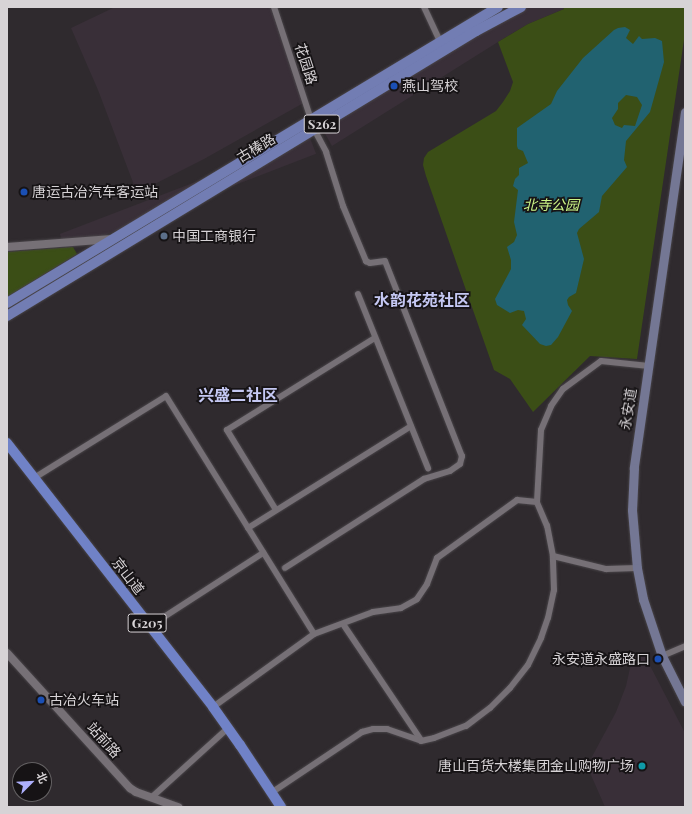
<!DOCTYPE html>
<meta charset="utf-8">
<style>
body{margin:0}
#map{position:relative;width:692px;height:814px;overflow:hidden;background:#2f2a2e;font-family:"Playfair Display","Noto Sans SC",serif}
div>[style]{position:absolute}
.built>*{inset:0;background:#392f38;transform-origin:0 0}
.green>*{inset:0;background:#3b4e16}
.water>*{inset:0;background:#216270}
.roads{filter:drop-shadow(0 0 1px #494549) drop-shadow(0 0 1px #494549)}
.minor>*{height:6px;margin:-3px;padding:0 3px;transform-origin:3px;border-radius:3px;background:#767076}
.tertiary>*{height:8px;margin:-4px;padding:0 4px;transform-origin:4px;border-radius:4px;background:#767076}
.secondary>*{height:9px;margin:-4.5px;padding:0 4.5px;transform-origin:4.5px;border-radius:4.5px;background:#747794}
.primary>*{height:10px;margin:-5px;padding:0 5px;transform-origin:5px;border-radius:5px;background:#727db3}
.trunk>*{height:10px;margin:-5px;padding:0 5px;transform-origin:5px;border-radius:5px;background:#7082c7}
.dots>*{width:11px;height:11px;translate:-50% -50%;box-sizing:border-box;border:2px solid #161315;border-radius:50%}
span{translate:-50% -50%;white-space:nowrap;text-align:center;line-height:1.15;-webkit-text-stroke:3.5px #161315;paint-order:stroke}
.shield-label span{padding:1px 3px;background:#161315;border:1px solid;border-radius:3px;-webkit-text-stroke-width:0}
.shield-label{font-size:13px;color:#d7d3d6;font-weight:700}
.street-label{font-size:14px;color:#d7d3d6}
.poi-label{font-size:14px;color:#d7d3d6}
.left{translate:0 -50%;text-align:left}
.right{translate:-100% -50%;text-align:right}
.park-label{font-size:14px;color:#cbf487;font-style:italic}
.quarter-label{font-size:16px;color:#c5c8f3;font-weight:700}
.frame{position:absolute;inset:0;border:8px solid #d7d3d6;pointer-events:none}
.north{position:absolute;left:12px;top:762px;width:40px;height:40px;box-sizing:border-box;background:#161315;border:1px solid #636062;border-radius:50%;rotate:66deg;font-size:11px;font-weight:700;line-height:16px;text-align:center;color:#d7d3d6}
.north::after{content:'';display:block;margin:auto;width:14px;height:18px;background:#adaffb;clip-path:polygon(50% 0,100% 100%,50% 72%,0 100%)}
</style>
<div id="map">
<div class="built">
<div style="clip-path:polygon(115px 7px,277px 7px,307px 101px,204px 159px,137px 193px,98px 90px,71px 28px)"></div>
<div style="clip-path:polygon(528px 7px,563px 7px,564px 9px,528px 24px,506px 37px,332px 146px,323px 130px,480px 33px)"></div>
<div style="left:310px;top:138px;width:17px;height:268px;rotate:69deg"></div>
<div style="clip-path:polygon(644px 654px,685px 733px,685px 807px,605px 807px,587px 766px,616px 712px,626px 686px,632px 659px)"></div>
</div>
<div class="green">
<div style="clip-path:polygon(563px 7px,685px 7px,685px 33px,637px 359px,590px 356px,533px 412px,510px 379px,494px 370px,426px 176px,423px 165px,424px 158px,428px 152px,496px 111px,503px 102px,510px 91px,513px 82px,498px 42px,528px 24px,564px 9px)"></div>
<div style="clip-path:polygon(73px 247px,77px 254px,7px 297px,7px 252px)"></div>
</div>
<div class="water">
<div style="clip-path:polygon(evenodd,625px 27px,630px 30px,626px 38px,633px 44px,639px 36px,642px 39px,655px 38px,662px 41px,664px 62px,650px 112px,626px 141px,624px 160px,627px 167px,602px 196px,599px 212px,579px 229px,577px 233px,584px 259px,576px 293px,569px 297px,567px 300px,568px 305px,572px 311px,558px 337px,551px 345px,546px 346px,540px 344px,522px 325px,526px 319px,524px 311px,518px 310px,510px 313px,497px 305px,495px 299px,511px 269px,511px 260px,507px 247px,514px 242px,517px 235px,514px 222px,518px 190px,513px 186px,515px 179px,519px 175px,519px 168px,528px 163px,523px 151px,518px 149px,517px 146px,517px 128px,551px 104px,557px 91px,583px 58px,614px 30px,618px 28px,625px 27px,626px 95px,637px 97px,642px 105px,635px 126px,624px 125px,622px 128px,615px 125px,612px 118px,618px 109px,618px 103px,626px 95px)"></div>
</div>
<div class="roads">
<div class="minor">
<div style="left:274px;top:7px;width:128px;rotate:71.8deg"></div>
<div style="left:314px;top:129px;width:26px;rotate:62deg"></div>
<div style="left:326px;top:152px;width:57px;rotate:72.5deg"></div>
<div style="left:343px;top:206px;width:60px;rotate:67.3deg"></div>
<div style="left:366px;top:261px;width:4px;rotate:27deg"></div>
<div style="left:370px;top:263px;width:15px;rotate:-8deg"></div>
<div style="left:385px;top:261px;width:210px;rotate:68.5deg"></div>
<div style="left:462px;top:456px;width:8px;rotate:104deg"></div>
<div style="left:460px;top:464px;width:12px;rotate:145deg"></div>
<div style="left:450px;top:471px;width:27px;rotate:163deg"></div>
<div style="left:424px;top:479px;width:165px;rotate:147.4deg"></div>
<div style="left:424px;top:7px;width:40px;rotate:65deg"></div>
<div style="left:358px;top:294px;width:188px;rotate:68.1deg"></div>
<div style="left:34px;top:478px;width:155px;rotate:-31.8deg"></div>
<div style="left:166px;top:396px;width:280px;rotate:58.1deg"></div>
<div style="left:276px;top:510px;width:94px;rotate:-121.5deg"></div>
<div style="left:227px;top:430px;width:174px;rotate:-31.9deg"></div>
<div style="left:248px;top:528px;width:192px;rotate:-32deg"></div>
<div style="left:553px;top:556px;width:55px;rotate:13.8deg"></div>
<div style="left:606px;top:569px;width:31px;rotate:-2deg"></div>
<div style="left:343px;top:624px;width:140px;rotate:56.1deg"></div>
<div style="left:150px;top:626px;width:135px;rotate:-32.9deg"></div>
<div style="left:662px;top:656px;width:25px;rotate:-23deg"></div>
<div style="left:213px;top:707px;width:125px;rotate:-35.9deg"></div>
<div style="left:314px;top:634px;width:63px;rotate:-20.4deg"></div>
<div style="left:373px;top:612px;width:28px;rotate:-8deg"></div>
<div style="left:401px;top:608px;width:18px;rotate:-29deg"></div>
<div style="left:417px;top:599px;width:18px;rotate:-56deg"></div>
<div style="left:427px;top:584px;width:28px;rotate:-69deg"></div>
<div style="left:437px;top:558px;width:99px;rotate:-35.9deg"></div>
<div style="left:517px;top:500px;width:20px;rotate:6deg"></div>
<div style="left:271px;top:793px;width:110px;rotate:-33.8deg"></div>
<div style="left:362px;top:732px;width:11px;rotate:-15deg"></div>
<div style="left:373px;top:729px;width:14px"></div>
<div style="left:387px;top:729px;width:36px;rotate:19deg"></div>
<div style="left:421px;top:741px;width:13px;rotate:-13deg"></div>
<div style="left:434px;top:738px;width:34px;rotate:-21deg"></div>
<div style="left:466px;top:726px;width:30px;rotate:-37deg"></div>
<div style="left:490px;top:708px;width:28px;rotate:-45deg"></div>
<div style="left:510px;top:688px;width:29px;rotate:-52deg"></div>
<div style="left:528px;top:665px;width:30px;rotate:-64deg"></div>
<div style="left:541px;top:638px;width:21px;rotate:-71deg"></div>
<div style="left:548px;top:618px;width:29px;rotate:-78deg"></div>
<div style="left:554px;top:590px;width:34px;rotate:-92deg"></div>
<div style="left:553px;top:556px;width:31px;rotate:-101deg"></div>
<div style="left:547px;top:526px;width:26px;rotate:-113deg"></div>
<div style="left:537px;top:502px;width:72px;rotate:-86.8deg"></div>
<div style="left:541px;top:430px;width:26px;rotate:-67deg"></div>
<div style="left:551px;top:406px;width:21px;rotate:-55deg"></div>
<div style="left:563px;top:389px;width:47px;rotate:-36.4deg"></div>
<div style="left:601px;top:361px;width:48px;rotate:5.9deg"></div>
<div style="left:152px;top:797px;width:103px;rotate:-42.2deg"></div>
</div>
<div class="tertiary">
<div style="left:7px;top:247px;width:105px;rotate:-4.4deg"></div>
<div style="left:7px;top:653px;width:183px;rotate:47.7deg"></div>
<div style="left:130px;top:788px;width:7px;rotate:34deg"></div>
<div style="left:136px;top:792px;width:45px;rotate:19.7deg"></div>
</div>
<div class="secondary">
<div style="left:685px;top:112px;width:360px;rotate:98.2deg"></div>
<div style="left:634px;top:468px;width:42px;rotate:92.7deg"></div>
<div style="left:632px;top:510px;width:58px;rotate:85.1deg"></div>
<div style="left:637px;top:568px;width:32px;rotate:79deg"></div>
<div style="left:643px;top:599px;width:60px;rotate:71.6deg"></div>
<div style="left:662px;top:656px;width:51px;rotate:63.4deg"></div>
</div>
<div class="primary">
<div style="left:7px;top:303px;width:573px;rotate:-31.08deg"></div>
<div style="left:7px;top:316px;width:549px;rotate:-31.29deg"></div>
<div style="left:476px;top:31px;width:51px;rotate:-28.1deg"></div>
</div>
<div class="trunk">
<div style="left:7px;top:443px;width:335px;rotate:52deg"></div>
<div style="left:213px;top:707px;width:47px;rotate:54.6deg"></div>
<div style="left:240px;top:745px;width:74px;rotate:56.5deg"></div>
</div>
</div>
<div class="dots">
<div style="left:394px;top:86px;background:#1a4fb4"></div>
<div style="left:24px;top:192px;background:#1a4fb4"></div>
<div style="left:164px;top:236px;background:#5c6f8a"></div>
<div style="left:658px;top:659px;background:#1a4fb4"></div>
<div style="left:41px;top:700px;background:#1a4fb4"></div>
<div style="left:642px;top:766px;background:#0f9aa8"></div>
</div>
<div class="shield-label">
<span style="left:322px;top:124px">S262</span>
<span style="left:147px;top:623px">G205</span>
</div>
<div class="street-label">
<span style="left:306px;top:64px;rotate:72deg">花园路</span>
<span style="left:256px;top:148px;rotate:-31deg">古榛路</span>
<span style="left:628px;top:409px;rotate:-81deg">永安道</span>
<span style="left:128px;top:576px;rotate:52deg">京山道</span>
<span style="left:104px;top:740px;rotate:48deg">站前路</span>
</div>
<div class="poi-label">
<span class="left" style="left:402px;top:86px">燕山驾校</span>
<span class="left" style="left:32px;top:192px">唐运古冶汽车客运站</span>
<span class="left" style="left:172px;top:236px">中国工商银行</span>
<span class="right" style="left:650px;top:659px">永安道永盛路口</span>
<span class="left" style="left:49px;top:700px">古冶火车站</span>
<span class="right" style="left:634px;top:766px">唐山百货大楼集团金山购物广场</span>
</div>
<div class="park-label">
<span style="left:551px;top:205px">北寺公园</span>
</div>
<div class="quarter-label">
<span style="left:422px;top:300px">水韵花苑社区</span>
<span style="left:238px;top:395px">兴盛二社区</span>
</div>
<div class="frame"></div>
<div class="north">北</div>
</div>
